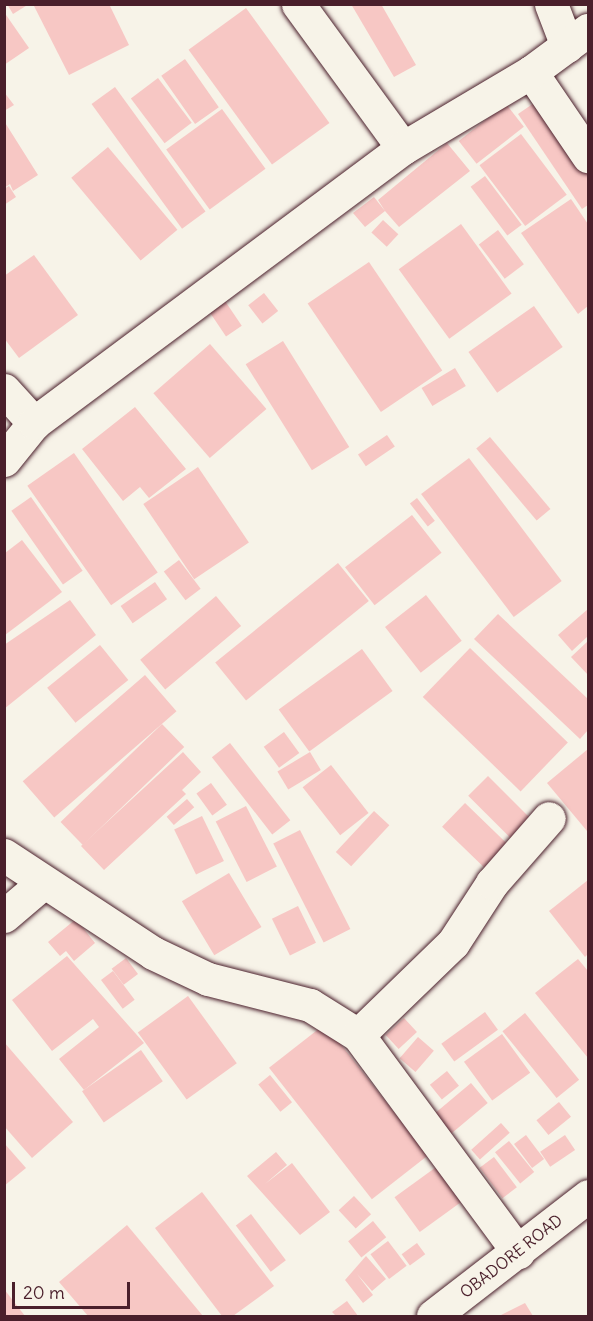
<!DOCTYPE html>
<style>
body{margin:0}
#map{position:relative;width:593px;height:1321px;overflow:hidden;background:#f7f3e8;font-family:Delius,sans-serif}
div>[style]{position:absolute}
.building>*{inset:0;background:#f7c7c4;transform-origin:0 0}
.roads{filter:drop-shadow(0 0 2px #4a1f2b) drop-shadow(0 0 2px #4a1f2b)}
.minor>*{height:33px;margin:-16.5px;padding:0 16.5px;transform-origin:16.5px;border-radius:16.5px;background:#f7f3e8}
span{translate:-50% -50%;white-space:nowrap;text-align:center;line-height:1.15;-webkit-text-stroke:4.5px #f7f3e8;paint-order:stroke}
.street-label{font-size:16px;color:#4a1f2b}
.frame{position:absolute;inset:0;border:6px solid #4a1f2b;pointer-events:none}
.scale{position:absolute;left:12px;top:1282px;width:118px;height:27px;box-sizing:border-box;border:3px solid #4a1f2b;border-top:0;padding-left:8px;font-size:18px;line-height:21px;white-space:nowrap;color:#4a1f2b;-webkit-text-stroke:4px #f7f3e8;paint-order:stroke}
</style>
<div id="map">
<div class="building">
<div style="clip-path:polygon(7px 4px,29px 4px,13px 14px)"></div>
<div style="clip-path:polygon(109px 4px,129px 45px,69px 75px,34px 6px)"></div>
<div style="clip-path:polygon(351px 4px,381px 4px,416px 65px,394px 77px)"></div>
<div style="left:246px;top:8px;width:142px;height:71px;rotate:54deg"></div>
<div style="clip-path:polygon(4px 12px,29px 48px,4px 65px)"></div>
<div style="left:185px;top:59px;width:59px;height:29px;rotate:55deg"></div>
<div style="left:158px;top:78px;width:56px;height:34px;rotate:53deg"></div>
<div style="left:115px;top:87px;width:154px;height:29px;rotate:54deg"></div>
<div style="clip-path:polygon(4px 92px,14px 105px,4px 111px)"></div>
<div style="clip-path:polygon(540px 99px,588px 172px,588px 205px,582px 209px,518px 114px)"></div>
<div style="left:506px;top:104px;width:29px;height:60px;rotate:52deg"></div>
<div style="left:222px;top:109px;width:74px;height:69px;rotate:54deg"></div>
<div style="clip-path:polygon(4px 121px,38px 175px,13px 191px,10px 184px,4px 188px)"></div>
<div style="left:521px;top:134px;width:76px;height:52px;rotate:53deg"></div>
<div style="clip-path:polygon(447px 143px,470px 171px,399px 227px,385px 211px,365px 227px,353px 213px,374px 197px,385px 211px,378px 200px)"></div>
<div style="left:108px;top:147px;width:108px;height:48px;rotate:50deg"></div>
<div style="left:485px;top:176px;width:61px;height:18px;rotate:53deg"></div>
<div style="clip-path:polygon(9px 186px,16px 197px,4px 205px,4px 189px)"></div>
<div style="clip-path:polygon(571px 199px,588px 224px,588px 306px,578px 314px,521px 233px)"></div>
<div style="left:383px;top:220px;width:21px;height:17px;rotate:43deg"></div>
<div style="left:461px;top:224px;width:86px;height:77px;rotate:54deg"></div>
<div style="left:498px;top:230px;width:43px;height:24px;rotate:53deg"></div>
<div style="clip-path:polygon(34px 255px,78px 315px,19px 358px,4px 338px,4px 276px)"></div>
<div style="left:369px;top:262px;width:131px;height:74px;rotate:56deg"></div>
<div style="left:264px;top:293px;width:23px;height:20px;rotate:52deg"></div>
<div style="left:225px;top:301px;width:30px;height:19px;rotate:56deg"></div>
<div style="left:534px;top:306px;width:50px;height:80px;rotate:55deg"></div>
<div style="left:283px;top:341px;width:125px;height:44px;rotate:58deg"></div>
<div style="left:210px;top:344px;width:86px;height:75px;rotate:49deg"></div>
<div style="left:455px;top:368px;width:21px;height:39px;rotate:59deg"></div>
<div style="clip-path:polygon(135px 407px,186px 469px,149px 498px,140px 487px,123px 501px,82px 449px)"></div>
<div style="left:387px;top:435px;width:14px;height:35px;rotate:56deg"></div>
<div style="left:490px;top:437px;width:94px;height:18px;rotate:50deg"></div>
<div style="left:74px;top:453px;width:146px;height:57px;rotate:55deg"></div>
<div style="left:469px;top:458px;width:154px;height:60px;rotate:53deg"></div>
<div style="left:198px;top:467px;width:91px;height:66px;rotate:56deg"></div>
<div style="left:31px;top:497px;width:90px;height:24px;rotate:55deg"></div>
<div style="left:417px;top:498px;width:29px;height:9px;rotate:52deg"></div>
<div style="left:412px;top:515px;width:48px;height:85px;rotate:52deg"></div>
<div style="clip-path:polygon(22px 540px,62px 592px,5px 635px,5px 553px)"></div>
<div style="left:179px;top:560px;width:36px;height:19px;rotate:53deg"></div>
<div style="left:338px;top:563px;width:49px;height:158px;rotate:51deg"></div>
<div style="left:155px;top:582px;width:21px;height:42px;rotate:55deg"></div>
<div style="left:426px;top:595px;width:58px;height:52px;rotate:52deg"></div>
<div style="left:216px;top:596px;width:39px;height:99px;rotate:50deg"></div>
<div style="clip-path:polygon(70px 600px,96px 635px,4px 709px,4px 645px)"></div>
<div style="clip-path:polygon(588px 609px,588px 636px,572px 651px,558px 635px)"></div>
<div style="clip-path:polygon(498px 614px,588px 699px,588px 730px,580px 739px,474px 639px)"></div>
<div style="clip-path:polygon(588px 641px,588px 675px,571px 657px)"></div>
<div style="left:100px;top:645px;width:45px;height:68px;rotate:51deg"></div>
<div style="left:470px;top:648px;width:136px;height:68px;rotate:44deg"></div>
<div style="left:362px;top:649px;width:52px;height:103px;rotate:54deg"></div>
<div style="left:145px;top:675px;width:48px;height:162px;rotate:49deg"></div>
<div style="left:162px;top:724px;width:32px;height:141px;rotate:46deg"></div>
<div style="left:284px;top:732px;width:26px;height:25px;rotate:54deg"></div>
<div style="left:230px;top:743px;width:98px;height:23px;rotate:52deg"></div>
<div style="clip-path:polygon(588px 749px,588px 830px,587px 831px,547px 783px)"></div>
<div style="clip-path:polygon(183px 752px,201px 772px,182px 790px,186px 794px,104px 870px,81px 846px)"></div>
<div style="left:310px;top:752px;width:21px;height:38px;rotate:59deg"></div>
<div style="left:331px;top:765px;width:61px;height:36px;rotate:52deg"></div>
<div style="left:488px;top:776px;width:64px;height:28px;rotate:45deg"></div>
<div style="left:211px;top:783px;width:27px;height:18px;rotate:54deg"></div>
<div style="left:187px;top:799px;width:11px;height:27px;rotate:49deg"></div>
<div style="left:465px;top:803px;width:60px;height:33px;rotate:44deg"></div>
<div style="left:246px;top:806px;width:68px;height:34px;rotate:63deg"></div>
<div style="left:374px;top:811px;width:21px;height:56px;rotate:43deg"></div>
<div style="left:202px;top:816px;width:50px;height:31px;rotate:64deg"></div>
<div style="left:300px;top:830px;width:111px;height:30px;rotate:63deg"></div>
<div style="left:229px;top:873px;width:63px;height:55px;rotate:59deg"></div>
<div style="clip-path:polygon(588px 880px,588px 954px,585px 957px,549px 911px)"></div>
<div style="left:298px;top:906px;width:41px;height:29px;rotate:64deg"></div>
<div style="clip-path:polygon(76px 919px,95px 943px,74px 961px,66px 951px,60px 956px,48px 942px)"></div>
<div style="clip-path:polygon(67px 956px,144px 1043px,84px 1090px,59px 1059px,99px 1027px,93px 1019px,52px 1051px,12px 1000px)"></div>
<div style="left:126px;top:958px;width:20px;height:18px;rotate:53deg"></div>
<div style="clip-path:polygon(578px 959px,588px 971px,588px 1058px,535px 993px)"></div>
<div style="left:113px;top:971px;width:36px;height:15px;rotate:53deg"></div>
<div style="left:188px;top:996px;width:83px;height:62px;rotate:54deg"></div>
<div style="left:485px;top:1012px;width:22px;height:54px;rotate:54deg"></div>
<div style="left:525px;top:1013px;width:86px;height:29px;rotate:51deg"></div>
<div style="left:404px;top:1018px;width:19px;height:25px;rotate:47deg"></div>
<div style="left:325px;top:1024px;width:167px;height:71px;rotate:52deg"></div>
<div style="left:502px;top:1034px;width:48px;height:47px;rotate:54deg"></div>
<div style="left:418px;top:1037px;width:21px;height:28px;rotate:41deg"></div>
<div style="clip-path:polygon(4px 1042px,73px 1122px,32px 1158px,4px 1126px)"></div>
<div style="left:141px;top:1050px;width:38px;height:72px;rotate:55deg"></div>
<div style="left:447px;top:1071px;width:19px;height:22px;rotate:51deg"></div>
<div style="left:270px;top:1075px;width:35px;height:15px;rotate:51deg"></div>
<div style="left:471px;top:1083px;width:26px;height:49px;rotate:50deg"></div>
<div style="left:559px;top:1102px;width:19px;height:29px;rotate:51deg"></div>
<div style="left:501px;top:1123px;width:13px;height:40px;rotate:48deg"></div>
<div style="left:526px;top:1135px;width:30px;height:15px;rotate:53deg"></div>
<div style="left:565px;top:1135px;width:18px;height:30px;rotate:56deg"></div>
<div style="left:509px;top:1141px;width:40px;height:18px;rotate:51deg"></div>
<div style="clip-path:polygon(4px 1143px,26px 1168px,4px 1186px)"></div>
<div style="clip-path:polygon(276px 1152px,287px 1165px,265px 1184px,292px 1163px,330px 1212px,300px 1235px,247px 1176px)"></div>
<div style="left:494px;top:1157px;width:38px;height:18px;rotate:53deg"></div>
<div style="left:439px;top:1165px;width:43px;height:55px;rotate:54deg"></div>
<div style="clip-path:polygon(202px 1192px,274px 1286px,233px 1316px,222px 1316px,155px 1228px)"></div>
<div style="left:354px;top:1196px;width:25px;height:21px;rotate:47deg"></div>
<div style="left:251px;top:1214px;width:58px;height:19px;rotate:53deg"></div>
<div style="left:373px;top:1221px;width:21px;height:32px;rotate:51deg"></div>
<div style="clip-path:polygon(127px 1225px,203px 1316px,88px 1316px,59px 1282px)"></div>
<div style="left:388px;top:1241px;width:31px;height:22px;rotate:53deg"></div>
<div style="left:417px;top:1243px;width:14px;height:19px;rotate:54deg"></div>
<div style="clip-path:polygon(366px 1256px,386px 1279px,372px 1291px,357px 1274px,373px 1295px,363px 1303px,345px 1280px)"></div>
<div style="clip-path:polygon(4px 1289px,25px 1316px,4px 1316px)"></div>
<div style="clip-path:polygon(347px 1301px,358px 1316px,336px 1316px,332px 1312px)"></div>
<div style="clip-path:polygon(525px 1303px,533px 1316px,499px 1316px)"></div>
</div>
<div class="roads">
<div class="minor">
<div style="left:298px;top:4px;width:178px;rotate:53.9deg"></div>
<div style="left:551px;top:4px;width:45px;rotate:69.1deg"></div>
<div style="left:531px;top:72px;width:102px;rotate:55.8deg"></div>
<div style="left:4px;top:390px;width:45px;rotate:47.7deg"></div>
<div style="left:4px;top:460px;width:48px;rotate:-51deg"></div>
<div style="left:34px;top:423px;width:460px;rotate:-36.7deg"></div>
<div style="left:403px;top:148px;width:149px;rotate:-30.7deg"></div>
<div style="left:531px;top:72px;width:71px;rotate:-36.4deg"></div>
<div style="left:4px;top:855px;width:178px;rotate:33.3deg"></div>
<div style="left:153px;top:953px;width:61px;rotate:25.3deg"></div>
<div style="left:208px;top:979px;width:105px;rotate:14.3deg"></div>
<div style="left:310px;top:1005px;width:57px;rotate:32deg"></div>
<div style="left:358px;top:1035px;width:270px;rotate:53.6deg"></div>
<div style="left:4px;top:916px;width:52px;rotate:-40.4deg"></div>
<div style="left:358px;top:1035px;width:132px;rotate:-44.1deg"></div>
<div style="left:453px;top:943px;width:72px;rotate:-57deg"></div>
<div style="left:492px;top:883px;width:86px;rotate:-48.8deg"></div>
<div style="left:433px;top:1316px;width:196px;rotate:-37.7deg"></div>
</div>
</div>
<div class="street-label">
<span style="left:511px;top:1256px;rotate:-38deg">OBADORE ROAD</span>
</div>
<div class="frame"></div>
<div class="scale">20 m</div>
</div>
